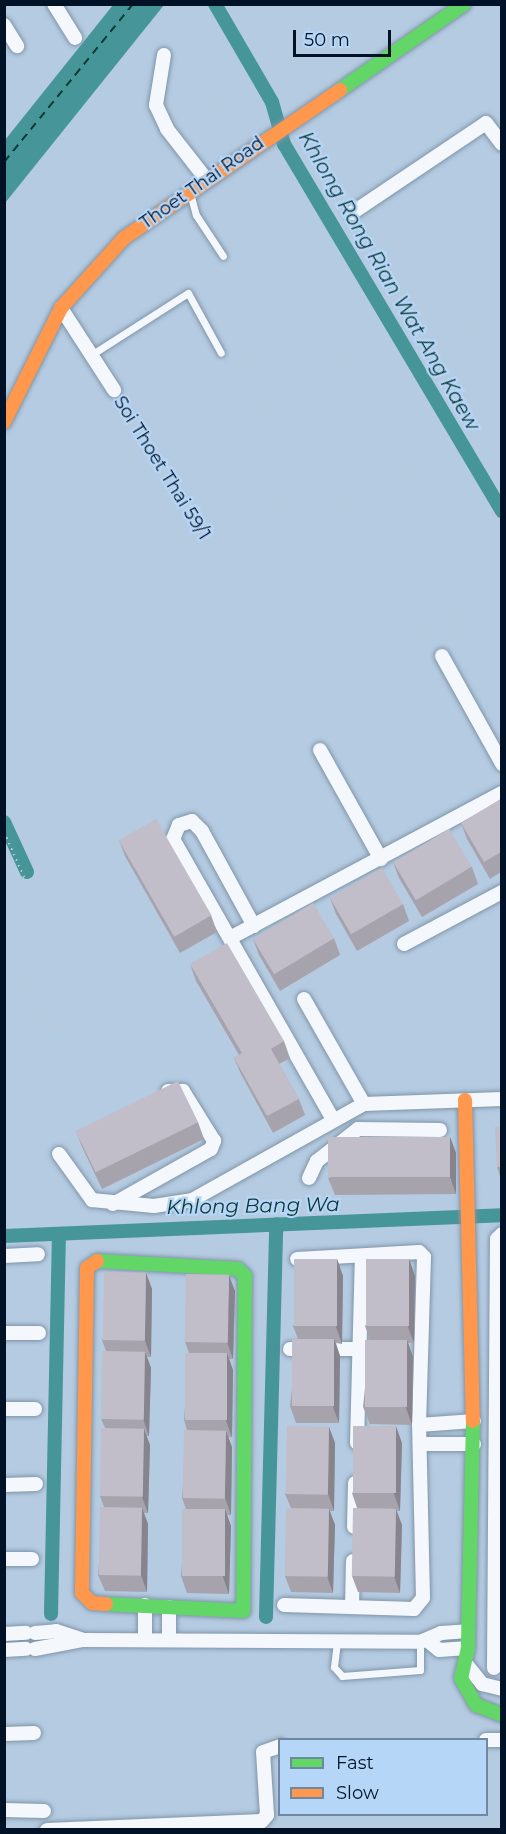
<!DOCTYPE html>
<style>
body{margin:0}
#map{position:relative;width:506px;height:1834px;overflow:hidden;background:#b4cbe2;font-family:Montserrat,sans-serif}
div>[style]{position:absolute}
.water>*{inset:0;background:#459599}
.canal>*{height:14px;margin:-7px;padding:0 7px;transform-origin:7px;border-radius:7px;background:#459599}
.ferry>*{height:1.5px;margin-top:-0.75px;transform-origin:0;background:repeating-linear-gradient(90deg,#0d3937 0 8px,transparent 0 14px)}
.path>*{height:2px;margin-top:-1px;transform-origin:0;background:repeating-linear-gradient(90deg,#c1c8cf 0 1.5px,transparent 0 6px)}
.roads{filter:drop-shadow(0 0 2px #8095a8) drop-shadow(0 0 2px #8095a8)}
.lane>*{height:7px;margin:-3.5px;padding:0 3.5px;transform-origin:3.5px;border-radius:3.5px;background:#f4f7fb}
.street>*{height:14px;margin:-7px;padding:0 7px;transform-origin:7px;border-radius:7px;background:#f4f7fb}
.fast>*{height:14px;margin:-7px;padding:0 7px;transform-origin:7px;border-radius:7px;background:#63d668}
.slow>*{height:14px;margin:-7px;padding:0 7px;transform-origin:7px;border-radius:7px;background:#ff974d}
.wall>*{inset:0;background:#a6a3ad}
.shaded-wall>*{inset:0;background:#87848d}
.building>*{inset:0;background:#c1bdc9;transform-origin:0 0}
span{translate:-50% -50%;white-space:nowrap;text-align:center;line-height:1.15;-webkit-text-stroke:4.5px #b6d6f8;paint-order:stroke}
.street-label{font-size:18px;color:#011226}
.water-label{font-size:20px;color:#0d3937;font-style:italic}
.frame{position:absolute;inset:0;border:6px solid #011226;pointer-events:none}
.legend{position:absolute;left:278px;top:1738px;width:210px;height:78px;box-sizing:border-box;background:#b6d6f8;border:2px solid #6e88a4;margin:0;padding:8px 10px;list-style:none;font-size:18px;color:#011226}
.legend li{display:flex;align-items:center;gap:12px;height:30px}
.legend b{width:30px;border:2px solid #6e88a4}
.scale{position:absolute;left:293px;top:30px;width:98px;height:27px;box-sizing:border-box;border:3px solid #011226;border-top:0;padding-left:8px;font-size:18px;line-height:21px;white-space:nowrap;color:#011226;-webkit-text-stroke:4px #b6d6f8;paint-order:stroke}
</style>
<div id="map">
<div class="water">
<div style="clip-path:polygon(113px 5px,164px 5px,5px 203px,5px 140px)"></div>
</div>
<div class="canal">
<div style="left:215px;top:4px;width:113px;rotate:59.8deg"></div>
<div style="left:272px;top:102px;width:44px;rotate:74.1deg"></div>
<div style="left:284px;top:144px;width:427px;rotate:59.3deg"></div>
<div style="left:4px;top:822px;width:55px;rotate:65.3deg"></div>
<div style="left:4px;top:1236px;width:498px;rotate:-2.4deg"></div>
<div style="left:51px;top:1614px;width:380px;rotate:-88.8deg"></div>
<div style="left:266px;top:1617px;width:393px;rotate:-88.5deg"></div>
</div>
<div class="ferry">
<div style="left:4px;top:162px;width:204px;rotate:-50.8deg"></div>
</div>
<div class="path">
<div style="left:165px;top:25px;width:135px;rotate:56.8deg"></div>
<div style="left:480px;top:250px;width:26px;rotate:-32deg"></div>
<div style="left:338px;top:306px;width:115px;rotate:150.3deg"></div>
<div style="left:238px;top:363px;width:6px;rotate:90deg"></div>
<div style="left:238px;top:369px;width:123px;rotate:59.3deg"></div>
<div style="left:301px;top:475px;width:23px;rotate:5deg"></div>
<div style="left:324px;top:477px;width:184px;rotate:54.9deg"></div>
<div style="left:4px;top:318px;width:31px;rotate:29deg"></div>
<div style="left:433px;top:353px;width:81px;rotate:-31.3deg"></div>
<div style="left:46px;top:374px;width:111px;rotate:63.9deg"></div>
<div style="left:120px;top:401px;width:168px;rotate:59.2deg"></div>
<div style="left:206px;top:545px;width:10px;rotate:-6deg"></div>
<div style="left:216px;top:544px;width:127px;rotate:-31.8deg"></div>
<div style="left:454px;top:402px;width:56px;rotate:-30.3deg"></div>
<div style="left:265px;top:414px;width:135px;rotate:-33.2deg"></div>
<div style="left:348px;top:511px;width:121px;rotate:-30.8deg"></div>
<div style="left:447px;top:618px;width:111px;rotate:60.2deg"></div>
<div style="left:206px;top:764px;width:105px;rotate:-35.3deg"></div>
<div style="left:292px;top:703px;width:241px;rotate:-29.3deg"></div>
<div style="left:4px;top:832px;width:51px;rotate:65.9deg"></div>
<div style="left:4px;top:892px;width:121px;rotate:-24.9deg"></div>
<div style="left:114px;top:841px;width:103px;rotate:-35.5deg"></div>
<div style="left:4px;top:950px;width:93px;rotate:60.4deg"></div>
<div style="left:50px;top:1031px;width:124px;rotate:-27.8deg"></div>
</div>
<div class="roads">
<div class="lane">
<div style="left:190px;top:193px;width:23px;rotate:75deg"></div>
<div style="left:196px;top:215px;width:49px;rotate:56.6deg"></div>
<div style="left:91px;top:355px;width:115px;rotate:-32.6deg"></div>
<div style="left:188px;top:293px;width:68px;rotate:61.2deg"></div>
<div style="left:337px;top:1642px;width:25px;rotate:97deg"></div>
<div style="left:334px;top:1667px;width:12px;rotate:48deg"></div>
<div style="left:342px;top:1676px;width:78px;rotate:-4.4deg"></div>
<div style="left:420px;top:1670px;width:28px;rotate:-90deg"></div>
</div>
<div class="street">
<div style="left:54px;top:4px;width:40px;rotate:58deg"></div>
<div style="left:4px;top:25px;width:25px;rotate:58deg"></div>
<div style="left:164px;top:55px;width:51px;rotate:99.1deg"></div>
<div style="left:156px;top:105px;width:26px;rotate:65deg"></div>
<div style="left:167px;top:129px;width:63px;rotate:52deg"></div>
<div style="left:352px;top:213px;width:161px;rotate:-33.9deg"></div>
<div style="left:486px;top:123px;width:26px;rotate:53deg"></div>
<div style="left:61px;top:308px;width:98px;rotate:57.1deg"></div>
<div style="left:442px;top:656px;width:124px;rotate:60.9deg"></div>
<div style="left:320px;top:750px;width:125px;rotate:60.8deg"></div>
<div style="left:254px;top:926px;width:108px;rotate:-118.7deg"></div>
<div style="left:202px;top:831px;width:14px;rotate:-135deg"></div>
<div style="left:192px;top:821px;width:14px;rotate:163deg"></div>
<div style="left:179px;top:825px;width:15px;rotate:113deg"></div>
<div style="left:173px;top:839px;width:323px;rotate:60.3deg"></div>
<div style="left:230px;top:938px;width:308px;rotate:-28.1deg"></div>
<div style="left:404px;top:944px;width:111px;rotate:-28deg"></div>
<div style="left:304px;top:999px;width:121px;rotate:60.3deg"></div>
<div style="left:59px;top:1154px;width:57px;rotate:54.3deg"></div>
<div style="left:92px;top:1200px;width:62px;rotate:5.5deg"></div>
<div style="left:154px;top:1206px;width:38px;rotate:-9deg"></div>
<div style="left:192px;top:1200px;width:197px;rotate:-29.2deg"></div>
<div style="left:364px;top:1104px;width:138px;rotate:-2.1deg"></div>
<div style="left:309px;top:1178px;width:19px;rotate:-65deg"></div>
<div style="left:317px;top:1161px;width:52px;rotate:-38deg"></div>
<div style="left:358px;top:1129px;width:82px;rotate:0.7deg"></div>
<div style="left:113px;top:1204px;width:112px;rotate:-29.3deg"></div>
<div style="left:211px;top:1149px;width:9px;rotate:-69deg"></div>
<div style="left:214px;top:1141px;width:59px;rotate:-121.8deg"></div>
<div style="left:183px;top:1091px;width:15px;rotate:180deg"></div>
<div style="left:4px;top:1256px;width:34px;rotate:-3deg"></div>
<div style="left:4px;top:1333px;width:35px"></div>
<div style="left:290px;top:1349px;width:78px"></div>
<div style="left:4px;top:1409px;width:31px"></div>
<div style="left:419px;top:1425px;width:55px;rotate:-4.2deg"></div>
<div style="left:357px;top:1443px;width:187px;rotate:-88.5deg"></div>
<div style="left:420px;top:1444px;width:54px"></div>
<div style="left:4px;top:1485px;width:32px;rotate:-2deg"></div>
<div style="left:354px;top:1527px;width:44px;rotate:-88.7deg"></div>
<div style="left:4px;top:1559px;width:28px"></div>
<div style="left:145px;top:1605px;width:34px;rotate:90deg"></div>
<div style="left:284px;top:1605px;width:130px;rotate:1.8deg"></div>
<div style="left:414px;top:1609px;width:14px;rotate:-51deg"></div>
<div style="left:423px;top:1598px;width:173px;rotate:-91.3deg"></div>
<div style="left:419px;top:1425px;width:168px;rotate:-88.3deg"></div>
<div style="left:424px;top:1257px;width:7px;rotate:-135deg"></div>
<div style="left:419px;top:1252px;width:122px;rotate:176.7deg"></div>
<div style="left:169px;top:1607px;width:32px;rotate:90deg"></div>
<div style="left:352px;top:1607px;width:46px;rotate:-88.8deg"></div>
<div style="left:35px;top:1633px;width:21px;rotate:-5deg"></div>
<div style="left:56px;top:1631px;width:28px;rotate:18deg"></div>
<div style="left:4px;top:1634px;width:22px;rotate:-3deg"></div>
<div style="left:428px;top:1641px;width:14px;rotate:39deg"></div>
<div style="left:439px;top:1650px;width:29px;rotate:-4deg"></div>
<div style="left:35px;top:1649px;width:49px;rotate:-10.6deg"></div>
<div style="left:83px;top:1640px;width:337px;rotate:0.3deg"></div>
<div style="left:420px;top:1642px;width:23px;rotate:-23deg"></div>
<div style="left:441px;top:1633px;width:27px;rotate:-4deg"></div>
<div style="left:4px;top:1650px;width:22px;rotate:-3deg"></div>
<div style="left:466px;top:1664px;width:26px;rotate:51deg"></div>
<div style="left:482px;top:1684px;width:21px;rotate:14deg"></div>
<div style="left:494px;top:1668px;width:429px;rotate:-89.6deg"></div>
<div style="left:497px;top:1239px;width:7px;rotate:-45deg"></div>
<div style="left:4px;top:1734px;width:30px;rotate:-2deg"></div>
<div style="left:486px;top:1740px;width:16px"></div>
<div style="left:4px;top:1810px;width:40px;rotate:1.4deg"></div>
<div style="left:47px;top:1830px;width:215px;rotate:-2.4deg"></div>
<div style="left:262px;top:1821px;width:8px;rotate:-50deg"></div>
<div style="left:267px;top:1815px;width:63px;rotate:-93.6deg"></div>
<div style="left:263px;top:1752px;width:18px;rotate:-19deg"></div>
</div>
<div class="fast">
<div style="left:340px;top:90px;width:151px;rotate:-34.7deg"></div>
<div style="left:97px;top:1261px;width:141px;rotate:3.2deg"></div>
<div style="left:238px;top:1269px;width:10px;rotate:45deg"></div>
<div style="left:245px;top:1276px;width:335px;rotate:90.3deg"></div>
<div style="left:243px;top:1611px;width:137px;rotate:-177.1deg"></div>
<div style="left:473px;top:1421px;width:227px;rotate:91.3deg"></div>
<div style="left:468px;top:1648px;width:31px;rotate:103deg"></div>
<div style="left:461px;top:1678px;width:31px;rotate:61deg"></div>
<div style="left:476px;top:1705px;width:28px;rotate:21deg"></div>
</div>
<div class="slow">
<div style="left:4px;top:422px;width:127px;rotate:-63.4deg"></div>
<div style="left:61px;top:308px;width:94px;rotate:-48deg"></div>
<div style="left:124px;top:238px;width:262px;rotate:-34.4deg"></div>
<div style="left:465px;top:1100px;width:321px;rotate:88.6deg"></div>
<div style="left:97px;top:1261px;width:12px;rotate:145deg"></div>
<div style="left:87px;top:1268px;width:325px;rotate:90.9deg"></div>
<div style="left:82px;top:1593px;width:14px;rotate:45deg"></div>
<div style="left:92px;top:1603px;width:14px;rotate:4deg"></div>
</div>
</div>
<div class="wall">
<div style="clip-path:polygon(501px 799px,501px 872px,490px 879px,467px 839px,461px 823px)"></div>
<div style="clip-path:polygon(119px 840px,211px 915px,217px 932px,180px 953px,125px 856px)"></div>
<div style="clip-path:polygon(393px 862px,472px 867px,478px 884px,422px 917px,399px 878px)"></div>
<div style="clip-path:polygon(330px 898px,403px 904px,409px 921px,357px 951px,336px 914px)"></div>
<div style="clip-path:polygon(334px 938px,340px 955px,280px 991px,259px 955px,253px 939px)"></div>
<div style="clip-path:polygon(190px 964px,284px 1041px,290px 1058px,279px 1064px,299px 1099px,305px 1115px,273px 1133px,241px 1074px,234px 1058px,239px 1055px,196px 981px)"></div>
<div style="clip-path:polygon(198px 1122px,204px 1139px,102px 1189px,82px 1147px,76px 1131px)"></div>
<div style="clip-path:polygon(501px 1126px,501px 1179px,497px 1167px)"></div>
<div style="clip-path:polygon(450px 1137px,456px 1153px,456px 1194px,335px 1195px,328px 1178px)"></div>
<div style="clip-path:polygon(337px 1259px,343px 1276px,342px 1344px,336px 1343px,340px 1356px,339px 1423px,296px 1423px,290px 1406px,298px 1339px,293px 1326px)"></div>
<div style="clip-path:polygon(409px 1259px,415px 1276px,414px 1343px,408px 1343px,413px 1357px,412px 1425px,370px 1424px,363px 1407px,370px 1340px,365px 1326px)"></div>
<div style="clip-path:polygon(146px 1273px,152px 1289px,151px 1357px,147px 1357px,151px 1368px,149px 1436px,146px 1436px,150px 1445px,148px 1513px,144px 1513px,148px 1524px,147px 1592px,105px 1591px,98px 1575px,104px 1507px,100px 1496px,105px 1428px,101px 1419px,106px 1351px,102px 1340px)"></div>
<div style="clip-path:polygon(235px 1291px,233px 1359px,229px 1359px,233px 1370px,232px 1437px,228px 1437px,232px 1447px,231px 1515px,227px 1515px,231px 1526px,229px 1594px,187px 1593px,181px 1576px,186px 1509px,182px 1498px,187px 1430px,184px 1420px,189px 1353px,185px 1342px)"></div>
<div style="clip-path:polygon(329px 1427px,335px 1443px,334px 1511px,330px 1511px,335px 1525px,333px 1593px,291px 1592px,285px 1576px,291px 1508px,285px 1494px)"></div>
<div style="clip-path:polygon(402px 1443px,400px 1511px,396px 1511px,402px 1525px,400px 1593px,358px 1592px,352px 1576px,357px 1508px,352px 1493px)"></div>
</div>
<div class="shaded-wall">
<div style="clip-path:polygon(450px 1137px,456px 1153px,456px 1194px,450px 1177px)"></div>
<div style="clip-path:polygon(337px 1259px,343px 1276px,342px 1344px,336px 1327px)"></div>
<div style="clip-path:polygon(409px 1259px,415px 1276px,414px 1343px,408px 1327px)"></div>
<div style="clip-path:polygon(146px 1273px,152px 1289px,151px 1357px,145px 1341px)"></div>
<div style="clip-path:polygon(229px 1275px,235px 1291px,233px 1359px,227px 1342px)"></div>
<div style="clip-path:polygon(334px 1339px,340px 1356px,339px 1423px,333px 1407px)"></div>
<div style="clip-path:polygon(407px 1340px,413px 1357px,412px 1425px,406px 1408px)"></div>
<div style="clip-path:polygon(145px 1352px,151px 1368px,149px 1436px,143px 1419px)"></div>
<div style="clip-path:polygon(227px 1353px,233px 1370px,232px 1437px,226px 1421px)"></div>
<div style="clip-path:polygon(396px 1426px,402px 1443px,400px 1511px,394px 1494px)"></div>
<div style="clip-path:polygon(329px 1427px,335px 1443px,334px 1511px,328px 1494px)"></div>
<div style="clip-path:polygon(144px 1429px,150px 1445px,148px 1513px,142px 1497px)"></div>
<div style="clip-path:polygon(226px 1431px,232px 1447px,231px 1515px,225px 1498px)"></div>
<div style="clip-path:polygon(142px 1508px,148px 1524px,147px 1592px,141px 1575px)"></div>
<div style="clip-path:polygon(225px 1509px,231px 1526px,229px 1594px,223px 1577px)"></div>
<div style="clip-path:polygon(329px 1509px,335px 1525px,333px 1593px,327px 1576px)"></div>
<div style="clip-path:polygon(396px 1509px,402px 1525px,400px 1593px,394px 1576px)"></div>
</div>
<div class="building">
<div style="clip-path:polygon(501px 799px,501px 852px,484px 862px,461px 823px)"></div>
<div style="left:156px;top:819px;width:111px;height:43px;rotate:60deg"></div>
<div style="left:449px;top:829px;width:44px;height:65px;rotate:59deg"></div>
<div style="left:382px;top:868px;width:42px;height:60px;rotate:60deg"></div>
<div style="left:313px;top:903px;width:41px;height:70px;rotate:59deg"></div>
<div style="clip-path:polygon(227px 943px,284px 1041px,271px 1049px,299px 1099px,267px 1116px,234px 1058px,242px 1053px,190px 964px)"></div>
<div style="left:178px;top:1081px;width:46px;height:114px;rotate:64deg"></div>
<div style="clip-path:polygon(501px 1126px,501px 1167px,497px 1167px,495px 1127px)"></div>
<div style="left:450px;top:1137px;width:40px;height:122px;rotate:90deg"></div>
<div style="left:294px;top:1259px;width:43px;height:67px"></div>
<div style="left:366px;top:1259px;width:43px;height:67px"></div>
<div style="left:104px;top:1272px;width:42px;height:68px;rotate:1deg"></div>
<div style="left:186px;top:1274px;width:43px;height:68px;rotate:1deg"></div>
<div style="left:292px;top:1339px;width:42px;height:67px"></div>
<div style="left:365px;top:1340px;width:42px;height:67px"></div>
<div style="left:102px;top:1351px;width:43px;height:68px;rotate:1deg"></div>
<div style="left:185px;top:1353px;width:42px;height:67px"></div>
<div style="left:287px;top:1426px;width:42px;height:68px;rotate:1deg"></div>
<div style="left:353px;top:1426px;width:43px;height:67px"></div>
<div style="left:101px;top:1428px;width:43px;height:68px;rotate:1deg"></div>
<div style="left:184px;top:1430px;width:42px;height:68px;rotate:1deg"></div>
<div style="left:100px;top:1507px;width:42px;height:68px;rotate:1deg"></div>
<div style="left:286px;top:1508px;width:43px;height:68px;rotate:1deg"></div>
<div style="left:353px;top:1508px;width:43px;height:68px;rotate:1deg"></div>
<div style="left:182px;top:1509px;width:43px;height:67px"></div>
</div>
<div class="street-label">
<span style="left:202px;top:183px;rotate:-35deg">Thoet Thai Road</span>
<span style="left:162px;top:468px;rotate:58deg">Soi Thoet Thai 59/1</span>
</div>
<div class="water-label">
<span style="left:389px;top:281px;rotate:60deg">Khlong Rong Rian Wat Ang Kaew</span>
<span style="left:253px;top:1206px;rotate:-1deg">Khlong Bang Wa</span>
</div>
<div class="frame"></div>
<ul class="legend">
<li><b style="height:8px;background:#63d668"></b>Fast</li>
<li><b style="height:8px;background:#ff974d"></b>Slow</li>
</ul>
<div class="scale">50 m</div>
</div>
